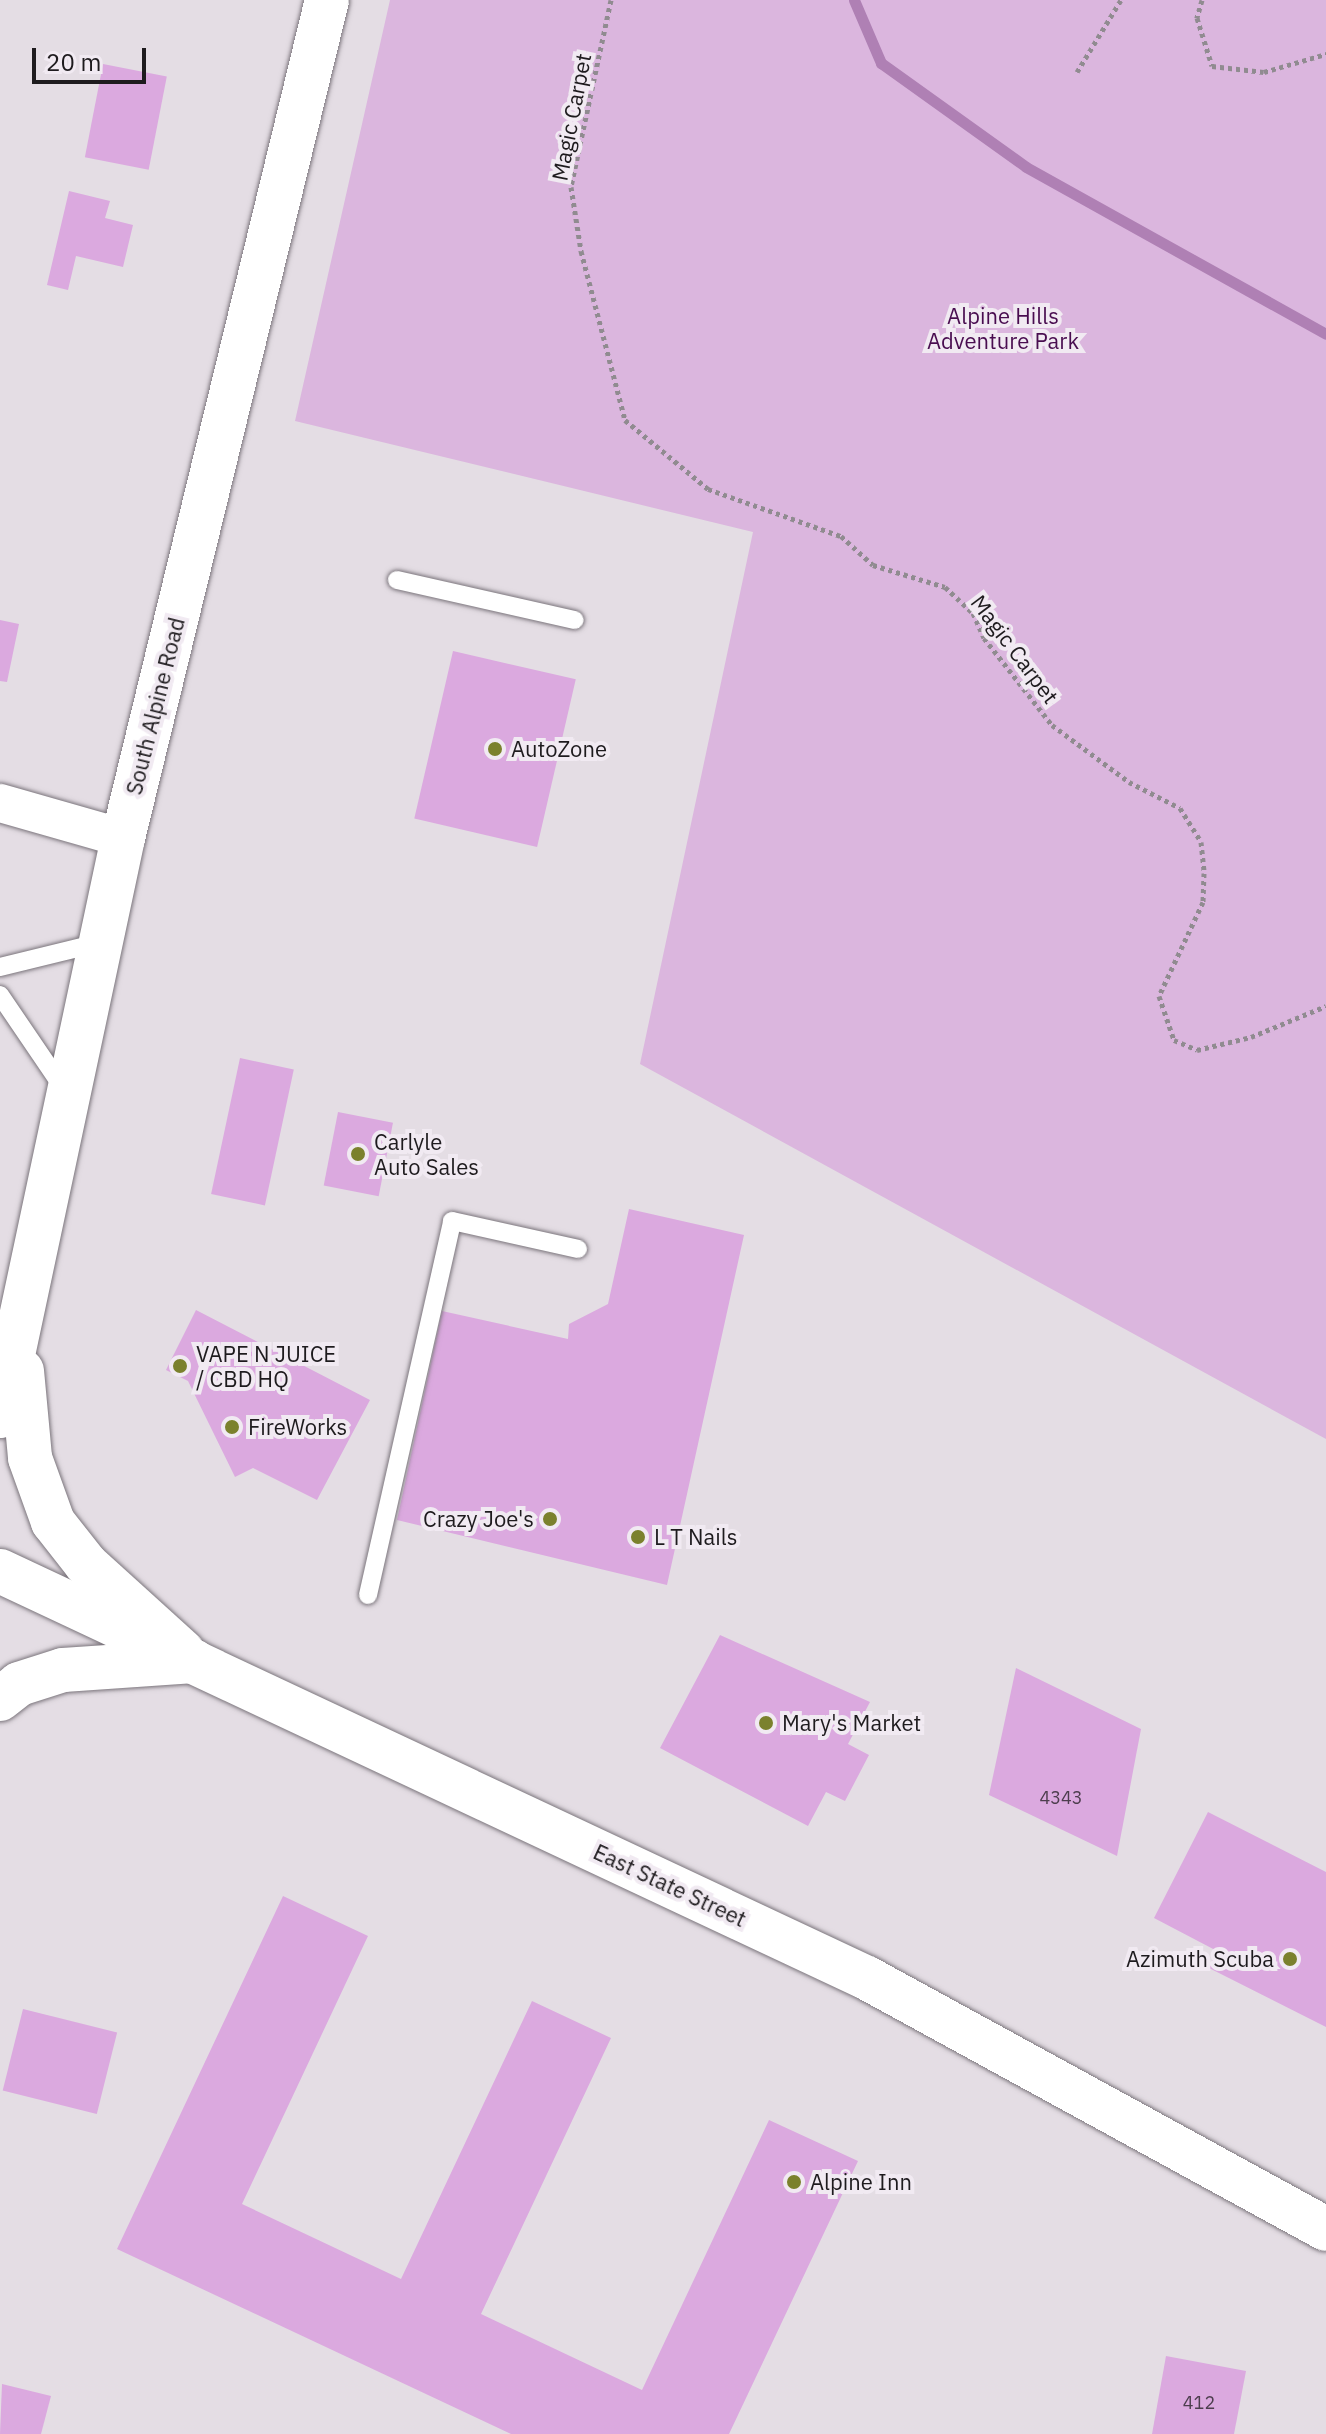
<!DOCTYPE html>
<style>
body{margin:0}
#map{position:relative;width:1326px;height:2434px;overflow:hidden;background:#e4dde4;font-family:"IBM Plex Sans",sans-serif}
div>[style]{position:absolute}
.green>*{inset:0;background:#dbb6de}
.stream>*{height:11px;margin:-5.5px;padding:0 5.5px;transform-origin:5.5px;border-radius:5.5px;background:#af80b4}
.building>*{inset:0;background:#dba9df;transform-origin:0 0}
.path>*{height:5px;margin-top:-2.5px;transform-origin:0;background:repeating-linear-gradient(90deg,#908b90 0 4px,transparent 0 8px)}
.roads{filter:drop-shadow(0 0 2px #7b757c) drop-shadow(0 0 2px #7b757c)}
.lane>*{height:18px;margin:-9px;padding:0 9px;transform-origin:9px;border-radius:9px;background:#fff}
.street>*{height:38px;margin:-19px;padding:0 19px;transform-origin:19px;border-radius:19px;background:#fff}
.secondary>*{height:44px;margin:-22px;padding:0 22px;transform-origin:22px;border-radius:22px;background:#fff}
.primary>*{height:44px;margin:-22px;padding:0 22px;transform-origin:22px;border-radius:22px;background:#fff}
.dots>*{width:22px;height:22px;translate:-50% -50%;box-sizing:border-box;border:4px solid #f1eaf2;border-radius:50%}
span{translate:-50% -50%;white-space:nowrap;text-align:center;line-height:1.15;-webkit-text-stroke:8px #f1eaf2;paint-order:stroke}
.number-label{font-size:18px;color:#4d3e4e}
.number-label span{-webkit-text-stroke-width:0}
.street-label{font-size:22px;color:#1e1b1e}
.park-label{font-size:22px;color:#490d50}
.poi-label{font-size:22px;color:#1e1b1e}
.left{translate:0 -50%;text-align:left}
.right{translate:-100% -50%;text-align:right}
.scale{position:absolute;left:32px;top:48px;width:114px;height:36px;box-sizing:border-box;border:4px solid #1e1b1e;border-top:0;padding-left:10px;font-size:24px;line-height:28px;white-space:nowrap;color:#1e1b1e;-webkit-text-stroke:6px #f1eaf2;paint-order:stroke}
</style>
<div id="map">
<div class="green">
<div style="clip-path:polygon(390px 0,1326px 0,1326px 1439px,640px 1064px,753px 532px,295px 421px)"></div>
</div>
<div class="stream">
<div style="left:854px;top:0;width:69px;rotate:66.8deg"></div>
<div style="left:881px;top:63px;width:178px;rotate:35.6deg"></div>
<div style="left:1026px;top:167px;width:343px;rotate:29.1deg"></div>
</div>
<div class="building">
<div style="left:103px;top:64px;width:65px;height:95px;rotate:11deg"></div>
<div style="clip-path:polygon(69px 191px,110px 201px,105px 218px,133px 225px,123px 267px,76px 256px,68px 290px,47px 285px)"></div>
<div style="clip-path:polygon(0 620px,19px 624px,7px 682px,0 681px)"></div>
<div style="left:453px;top:651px;width:126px;height:172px;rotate:13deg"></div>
<div style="left:240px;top:1058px;width:55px;height:139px;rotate:12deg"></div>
<div style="left:338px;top:1112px;width:56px;height:75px;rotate:11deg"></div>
<div style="clip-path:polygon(629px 1209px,744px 1235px,667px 1585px,397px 1520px,442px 1311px,568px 1339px,569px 1324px,608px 1304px)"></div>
<div style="clip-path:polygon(196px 1310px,370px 1400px,317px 1500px,253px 1468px,235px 1477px,188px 1381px,166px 1370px)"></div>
<div style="clip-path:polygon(720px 1635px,870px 1702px,848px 1744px,869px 1755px,845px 1801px,826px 1792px,808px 1826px,660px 1748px)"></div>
<div style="clip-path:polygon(1016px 1668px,1141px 1729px,1117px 1856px,989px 1795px)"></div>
<div style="clip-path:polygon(1208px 1812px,1326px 1872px,1326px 2027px,1209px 1968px,1217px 1951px,1154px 1918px)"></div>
<div style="clip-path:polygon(283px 1896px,368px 1936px,242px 2204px,401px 2279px,532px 2001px,611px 2038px,481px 2314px,642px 2390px,769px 2120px,858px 2161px,729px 2434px,511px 2434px,117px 2249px)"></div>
<div style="left:23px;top:2009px;width:97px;height:84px;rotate:14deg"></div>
<div style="clip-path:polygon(1166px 2356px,1246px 2371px,1234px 2434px,1152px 2434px)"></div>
<div style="clip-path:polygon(2px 2384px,51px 2396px,41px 2434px,0 2434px)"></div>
</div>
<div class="path">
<div style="left:611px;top:0;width:191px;rotate:102.1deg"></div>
<div style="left:571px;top:187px;width:65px;rotate:81.1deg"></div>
<div style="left:581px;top:251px;width:175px;rotate:75.4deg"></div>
<div style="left:625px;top:420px;width:108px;rotate:39.7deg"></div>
<div style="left:708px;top:489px;width:141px;rotate:19.5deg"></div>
<div style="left:841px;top:536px;width:43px;rotate:42.2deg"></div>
<div style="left:873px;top:565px;width:75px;rotate:17deg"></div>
<div style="left:945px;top:587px;width:38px;rotate:43deg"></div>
<div style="left:973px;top:613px;width:27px;rotate:66deg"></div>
<div style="left:984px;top:638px;width:110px;rotate:52deg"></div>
<div style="left:1052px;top:725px;width:96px;rotate:36.5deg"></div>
<div style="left:1129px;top:782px;width:57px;rotate:27deg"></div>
<div style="left:1180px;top:808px;width:40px;rotate:58deg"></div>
<div style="left:1201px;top:842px;width:31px;rotate:84deg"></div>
<div style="left:1204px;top:873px;width:29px;rotate:92deg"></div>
<div style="left:1203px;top:902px;width:104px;rotate:115.1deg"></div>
<div style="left:1159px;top:996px;width:46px;rotate:71.2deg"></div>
<div style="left:1174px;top:1040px;width:25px;rotate:23deg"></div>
<div style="left:1197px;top:1050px;width:56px;rotate:-13.5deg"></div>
<div style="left:1251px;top:1037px;width:81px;rotate:-22.5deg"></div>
<div style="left:1202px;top:0;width:19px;rotate:106deg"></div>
<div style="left:1197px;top:18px;width:50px;rotate:72.6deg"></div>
<div style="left:1212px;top:66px;width:52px;rotate:6.6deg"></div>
<div style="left:1264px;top:72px;width:65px;rotate:-16.2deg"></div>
<div style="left:1077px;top:72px;width:84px;rotate:-58.6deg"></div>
</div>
<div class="roads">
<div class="lane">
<div style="left:397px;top:580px;width:182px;rotate:12.7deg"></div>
<div style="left:0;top:967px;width:101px;rotate:-13.8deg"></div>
<div style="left:0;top:995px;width:114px;rotate:55.8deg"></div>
<div style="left:368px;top:1595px;width:383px;rotate:-77.3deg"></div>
<div style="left:452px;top:1221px;width:129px;rotate:12.5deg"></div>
</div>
<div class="street">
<div style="left:0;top:803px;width:128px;rotate:15.9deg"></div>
</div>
<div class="secondary">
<div style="left:22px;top:1371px;width:87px;rotate:84.7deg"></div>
<div style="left:30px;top:1458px;width:68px;rotate:70.2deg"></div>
<div style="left:53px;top:1522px;width:53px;rotate:51.8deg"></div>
<div style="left:86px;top:1564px;width:131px;rotate:42.2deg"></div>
<div style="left:0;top:1416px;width:591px;rotate:-77.99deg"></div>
<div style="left:123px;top:838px;width:862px;rotate:-76.32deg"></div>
<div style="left:0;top:1699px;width:24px;rotate:-38deg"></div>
<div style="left:19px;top:1684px;width:46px;rotate:-17.7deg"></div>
<div style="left:63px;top:1670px;width:131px;rotate:-3.9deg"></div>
</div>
<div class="primary">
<div style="left:0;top:1571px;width:958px;rotate:25.15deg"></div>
<div style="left:867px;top:1978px;width:523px;rotate:28.67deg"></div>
</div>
</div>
<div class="dots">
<div style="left:495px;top:749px;background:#7b812d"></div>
<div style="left:358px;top:1154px;background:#7b812d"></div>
<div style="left:180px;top:1366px;background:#7b812d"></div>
<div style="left:232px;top:1427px;background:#7b812d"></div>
<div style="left:550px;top:1519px;background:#7b812d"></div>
<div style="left:638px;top:1537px;background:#7b812d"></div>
<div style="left:766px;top:1723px;background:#7b812d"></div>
<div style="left:1290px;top:1959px;background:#7b812d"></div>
<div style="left:794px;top:2182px;background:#7b812d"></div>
</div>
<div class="number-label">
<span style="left:1061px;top:1798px">4343</span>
<span style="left:1199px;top:2403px">412</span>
</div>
<div class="street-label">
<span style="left:571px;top:117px;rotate:-79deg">Magic Carpet</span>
<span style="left:1015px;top:649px;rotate:53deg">Magic Carpet</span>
<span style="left:155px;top:706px;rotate:-76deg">South Alpine Road</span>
<span style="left:670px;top:1885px;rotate:25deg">East State Street</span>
</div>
<div class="park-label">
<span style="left:1003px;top:328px">Alpine Hills<br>Adventure Park</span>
</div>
<div class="poi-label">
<span class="left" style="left:511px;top:749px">AutoZone</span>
<span class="left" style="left:374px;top:1154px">Carlyle<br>Auto Sales</span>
<span class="left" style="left:196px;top:1366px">VAPE N JUICE<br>/ CBD HQ</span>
<span class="left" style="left:248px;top:1427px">FireWorks</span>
<span class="right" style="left:534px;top:1519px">Crazy Joe's</span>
<span class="left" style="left:654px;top:1537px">L T Nails</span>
<span class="left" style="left:782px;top:1723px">Mary's Market</span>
<span class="right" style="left:1274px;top:1959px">Azimuth Scuba</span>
<span class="left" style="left:810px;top:2182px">Alpine Inn</span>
</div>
<div class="scale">20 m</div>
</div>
